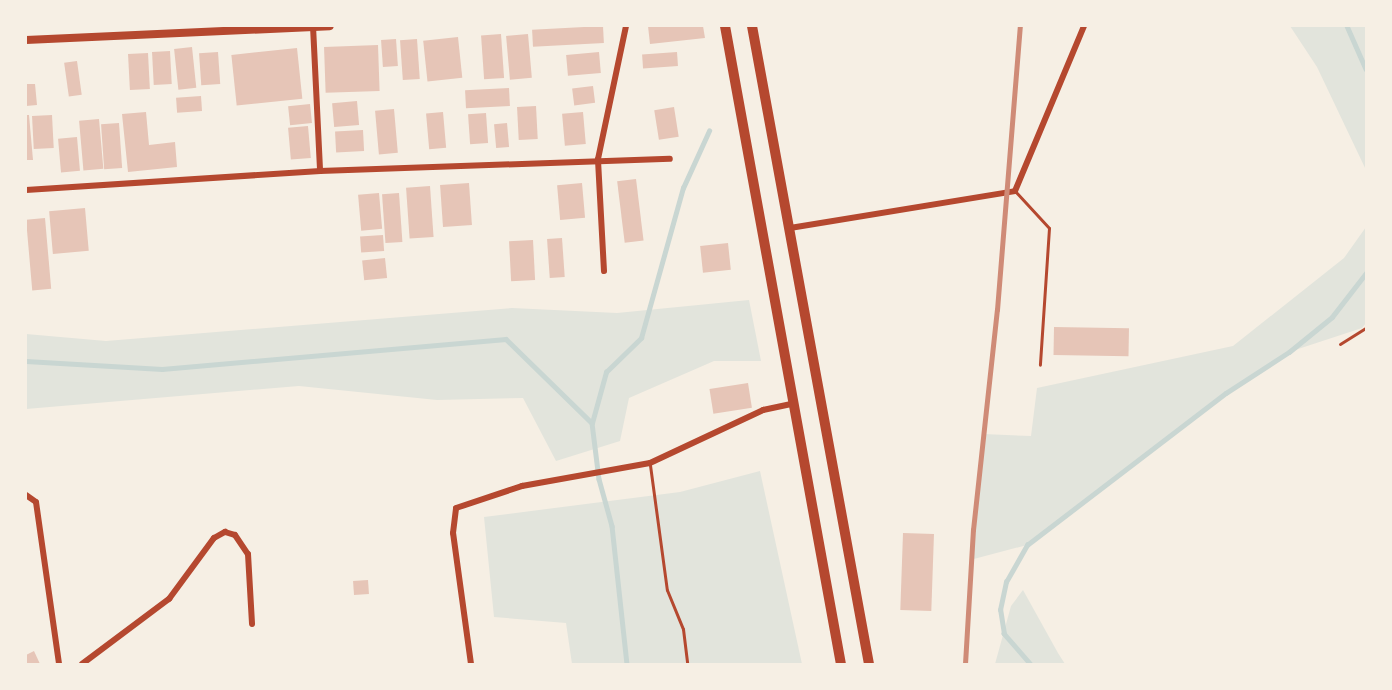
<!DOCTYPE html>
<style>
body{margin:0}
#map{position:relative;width:1392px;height:690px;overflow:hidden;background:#f6efe4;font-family:Manrope,sans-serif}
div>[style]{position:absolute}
.green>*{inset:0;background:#e2e4dc}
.stream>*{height:4.5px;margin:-2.25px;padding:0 2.25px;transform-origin:2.25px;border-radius:2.25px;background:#c9d6d2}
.building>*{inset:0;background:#e6c5b7;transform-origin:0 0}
.service>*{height:3px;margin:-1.5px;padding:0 1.5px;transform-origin:1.5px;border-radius:1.5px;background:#b5482f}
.minor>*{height:6px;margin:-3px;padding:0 3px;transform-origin:3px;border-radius:3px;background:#b5482f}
.tertiary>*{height:8px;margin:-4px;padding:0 4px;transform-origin:4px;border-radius:4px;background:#b5482f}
.trunk>*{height:10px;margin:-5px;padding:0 5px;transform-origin:5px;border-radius:5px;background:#b5482f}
.rail>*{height:4.5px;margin:-2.25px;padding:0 2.25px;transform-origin:2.25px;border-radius:2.25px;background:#cf8b77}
span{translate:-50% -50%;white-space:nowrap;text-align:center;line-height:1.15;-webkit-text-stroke:5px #f6efe4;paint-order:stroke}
.frame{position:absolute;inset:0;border:27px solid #f6efe4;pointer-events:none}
</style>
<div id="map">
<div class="green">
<div style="clip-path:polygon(1290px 26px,1366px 26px,1366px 170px,1317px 67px)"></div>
<div style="clip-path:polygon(1366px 227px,1366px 323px,1362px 328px,1289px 352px,1226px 394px,1027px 545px,970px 560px,983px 434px,1031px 436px,1037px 388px,1233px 346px,1344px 258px)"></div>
<div style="clip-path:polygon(749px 300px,761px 361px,714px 361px,629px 398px,620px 441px,556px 461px,523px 398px,437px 400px,299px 386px,26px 409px,26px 334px,106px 341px,512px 308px,617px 313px)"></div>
<div style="clip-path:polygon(760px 471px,802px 664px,572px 664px,566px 623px,494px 617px,484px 517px,680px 492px)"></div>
<div style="clip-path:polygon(1023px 590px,1058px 653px,1065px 664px,995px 664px,1011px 606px)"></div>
</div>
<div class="stream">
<div style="left:1347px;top:26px;width:47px;rotate:66.2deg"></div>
<div style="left:26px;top:361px;width:136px;rotate:3.4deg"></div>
<div style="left:162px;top:369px;width:345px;rotate:-5deg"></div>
<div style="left:506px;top:339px;width:120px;rotate:44.3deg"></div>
<div style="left:592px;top:423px;width:56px;rotate:82.9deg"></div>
<div style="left:599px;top:479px;width:49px;rotate:74.5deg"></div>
<div style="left:612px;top:526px;width:139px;rotate:83.8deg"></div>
<div style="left:592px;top:423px;width:53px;rotate:-74.6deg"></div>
<div style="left:606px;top:372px;width:49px;rotate:-44.2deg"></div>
<div style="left:641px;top:338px;width:156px;rotate:-74.4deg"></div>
<div style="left:683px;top:188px;width:63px;rotate:-65.5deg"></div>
<div style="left:1030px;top:664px;width:40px;rotate:-131deg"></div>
<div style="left:1004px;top:634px;width:24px;rotate:-99deg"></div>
<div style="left:1000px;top:610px;width:29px;rotate:-78deg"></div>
<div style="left:1006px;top:582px;width:43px;rotate:-60.4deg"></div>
<div style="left:1027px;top:545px;width:250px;rotate:-37.4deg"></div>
<div style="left:1226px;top:393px;width:75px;rotate:-33.1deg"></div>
<div style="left:1289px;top:352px;width:55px;rotate:-39.1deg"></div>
<div style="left:1332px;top:317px;width:56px;rotate:-52.3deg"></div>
</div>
<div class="building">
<div style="left:603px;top:26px;width:17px;height:71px;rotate:87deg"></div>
<div style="clip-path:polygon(648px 26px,703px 26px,705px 38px,650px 44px)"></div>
<div style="left:501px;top:34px;width:44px;height:20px;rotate:86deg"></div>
<div style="left:528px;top:34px;width:44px;height:22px;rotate:85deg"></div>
<div style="left:458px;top:37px;width:41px;height:35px;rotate:84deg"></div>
<div style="left:396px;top:39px;width:27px;height:15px;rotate:86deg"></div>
<div style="left:417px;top:39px;width:40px;height:17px;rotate:86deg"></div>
<div style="left:378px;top:45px;width:46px;height:54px;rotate:88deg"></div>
<div style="left:192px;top:47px;width:41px;height:18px;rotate:84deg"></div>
<div style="left:297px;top:48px;width:51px;height:66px;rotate:84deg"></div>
<div style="left:170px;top:51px;width:33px;height:18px;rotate:87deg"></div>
<div style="left:218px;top:52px;width:32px;height:19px;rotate:86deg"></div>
<div style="left:599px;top:52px;width:21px;height:33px;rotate:85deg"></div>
<div style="left:677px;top:52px;width:14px;height:35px;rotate:86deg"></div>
<div style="left:148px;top:53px;width:36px;height:20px;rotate:87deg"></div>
<div style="left:77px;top:61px;width:34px;height:13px;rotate:82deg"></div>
<div style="clip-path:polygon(26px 84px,35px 84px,37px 105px,26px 106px)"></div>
<div style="left:593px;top:86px;width:17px;height:21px;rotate:83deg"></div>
<div style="left:509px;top:88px;width:18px;height:44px;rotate:87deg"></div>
<div style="left:201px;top:96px;width:15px;height:25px;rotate:86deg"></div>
<div style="left:357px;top:101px;width:24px;height:25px;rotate:85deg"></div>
<div style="left:310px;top:104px;width:19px;height:22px;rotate:84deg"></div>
<div style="left:536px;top:106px;width:33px;height:19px;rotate:87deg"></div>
<div style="left:674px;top:107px;width:30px;height:20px;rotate:81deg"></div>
<div style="left:394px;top:109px;width:44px;height:19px;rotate:85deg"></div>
<div style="clip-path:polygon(146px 112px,149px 145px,175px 142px,177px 167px,128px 172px,122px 114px)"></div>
<div style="left:443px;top:112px;width:36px;height:17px;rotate:85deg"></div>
<div style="left:583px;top:112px;width:32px;height:21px;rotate:85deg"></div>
<div style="left:486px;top:113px;width:30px;height:18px;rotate:86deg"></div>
<div style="clip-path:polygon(26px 115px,29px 115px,33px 160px,26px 160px)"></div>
<div style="left:52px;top:115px;width:33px;height:20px;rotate:87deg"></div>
<div style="left:99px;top:119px;width:50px;height:20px;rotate:85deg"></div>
<div style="left:119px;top:123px;width:45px;height:18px;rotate:86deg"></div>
<div style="left:507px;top:123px;width:24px;height:13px;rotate:85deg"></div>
<div style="left:308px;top:126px;width:32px;height:20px;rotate:85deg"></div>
<div style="left:363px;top:130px;width:21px;height:28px;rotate:87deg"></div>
<div style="left:77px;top:137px;width:34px;height:19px;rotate:85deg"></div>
<div style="left:636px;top:179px;width:62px;height:19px;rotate:83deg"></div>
<div style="left:469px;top:183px;width:42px;height:29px;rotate:86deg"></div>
<div style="left:582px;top:183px;width:35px;height:25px;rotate:85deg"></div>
<div style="left:430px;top:186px;width:51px;height:24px;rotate:86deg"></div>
<div style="left:379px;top:193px;width:36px;height:21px;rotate:85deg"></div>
<div style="left:399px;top:193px;width:49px;height:17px;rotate:86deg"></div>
<div style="left:85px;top:208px;width:43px;height:36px;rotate:85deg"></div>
<div style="left:45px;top:218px;width:71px;height:19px;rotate:85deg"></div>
<div style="left:383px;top:235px;width:16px;height:23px;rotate:86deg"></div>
<div style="left:562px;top:238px;width:39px;height:15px;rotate:86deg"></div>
<div style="left:533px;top:240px;width:40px;height:24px;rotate:87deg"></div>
<div style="left:728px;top:243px;width:27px;height:28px;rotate:84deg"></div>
<div style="left:385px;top:258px;width:20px;height:23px;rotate:84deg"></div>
<div style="left:1054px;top:327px;width:75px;height:28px;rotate:1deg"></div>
<div style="left:748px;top:383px;width:25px;height:39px;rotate:81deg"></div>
<div style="left:903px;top:533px;width:31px;height:77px;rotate:2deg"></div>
<div style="left:368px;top:580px;width:14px;height:15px;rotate:86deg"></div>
<div style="clip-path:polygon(34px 651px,40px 664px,26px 664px,26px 655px)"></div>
</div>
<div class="service">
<div style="left:1015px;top:191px;width:50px;rotate:47.4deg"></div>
<div style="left:1049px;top:228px;width:137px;rotate:93.8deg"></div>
<div style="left:1340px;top:344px;width:31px;rotate:-32deg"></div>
<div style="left:650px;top:465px;width:126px;rotate:82.3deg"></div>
<div style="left:667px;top:590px;width:42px;rotate:67.7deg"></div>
<div style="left:683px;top:629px;width:35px;rotate:83deg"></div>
</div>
<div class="minor">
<div style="left:313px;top:26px;width:145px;rotate:87.2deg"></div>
<div style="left:26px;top:190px;width:295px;rotate:-3.7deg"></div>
<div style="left:320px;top:171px;width:350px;rotate:-2deg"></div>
<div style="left:790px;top:228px;width:228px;rotate:-9.3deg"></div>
<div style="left:1015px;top:191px;width:179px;rotate:-67.3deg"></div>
<div style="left:604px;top:271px;width:112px;rotate:-93.1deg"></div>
<div style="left:598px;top:159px;width:136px;rotate:-78.1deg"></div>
<div style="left:26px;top:495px;width:12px;rotate:35deg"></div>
<div style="left:36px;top:502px;width:164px;rotate:81.9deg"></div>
<div style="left:82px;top:664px;width:109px;rotate:-36.8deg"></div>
<div style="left:169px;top:599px;width:76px;rotate:-53.6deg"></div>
<div style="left:214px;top:538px;width:13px;rotate:-29deg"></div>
<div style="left:225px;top:532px;width:10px;rotate:17deg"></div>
<div style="left:235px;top:535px;width:23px;rotate:56deg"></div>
<div style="left:248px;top:554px;width:70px;rotate:86.7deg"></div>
<div style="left:471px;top:664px;width:132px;rotate:-97.8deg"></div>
<div style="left:453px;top:533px;width:25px;rotate:-83deg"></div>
<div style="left:456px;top:508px;width:70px;rotate:-18.4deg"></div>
<div style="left:522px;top:486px;width:130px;rotate:-10.2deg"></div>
<div style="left:650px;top:463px;width:125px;rotate:-25.1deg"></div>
<div style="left:763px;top:410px;width:30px;rotate:-12deg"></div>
</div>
<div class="tertiary">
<div style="left:26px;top:40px;width:304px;rotate:-2.6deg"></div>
</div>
<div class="trunk">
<div style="left:725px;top:26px;width:648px;rotate:79.7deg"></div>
<div style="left:752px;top:26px;width:649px;rotate:79.61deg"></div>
</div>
<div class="rail">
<div style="left:965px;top:664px;width:134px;rotate:-86.6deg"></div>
<div style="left:973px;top:530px;width:221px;rotate:-83.8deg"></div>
<div style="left:997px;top:310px;width:285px;rotate:-85.4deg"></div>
</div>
<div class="frame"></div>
</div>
